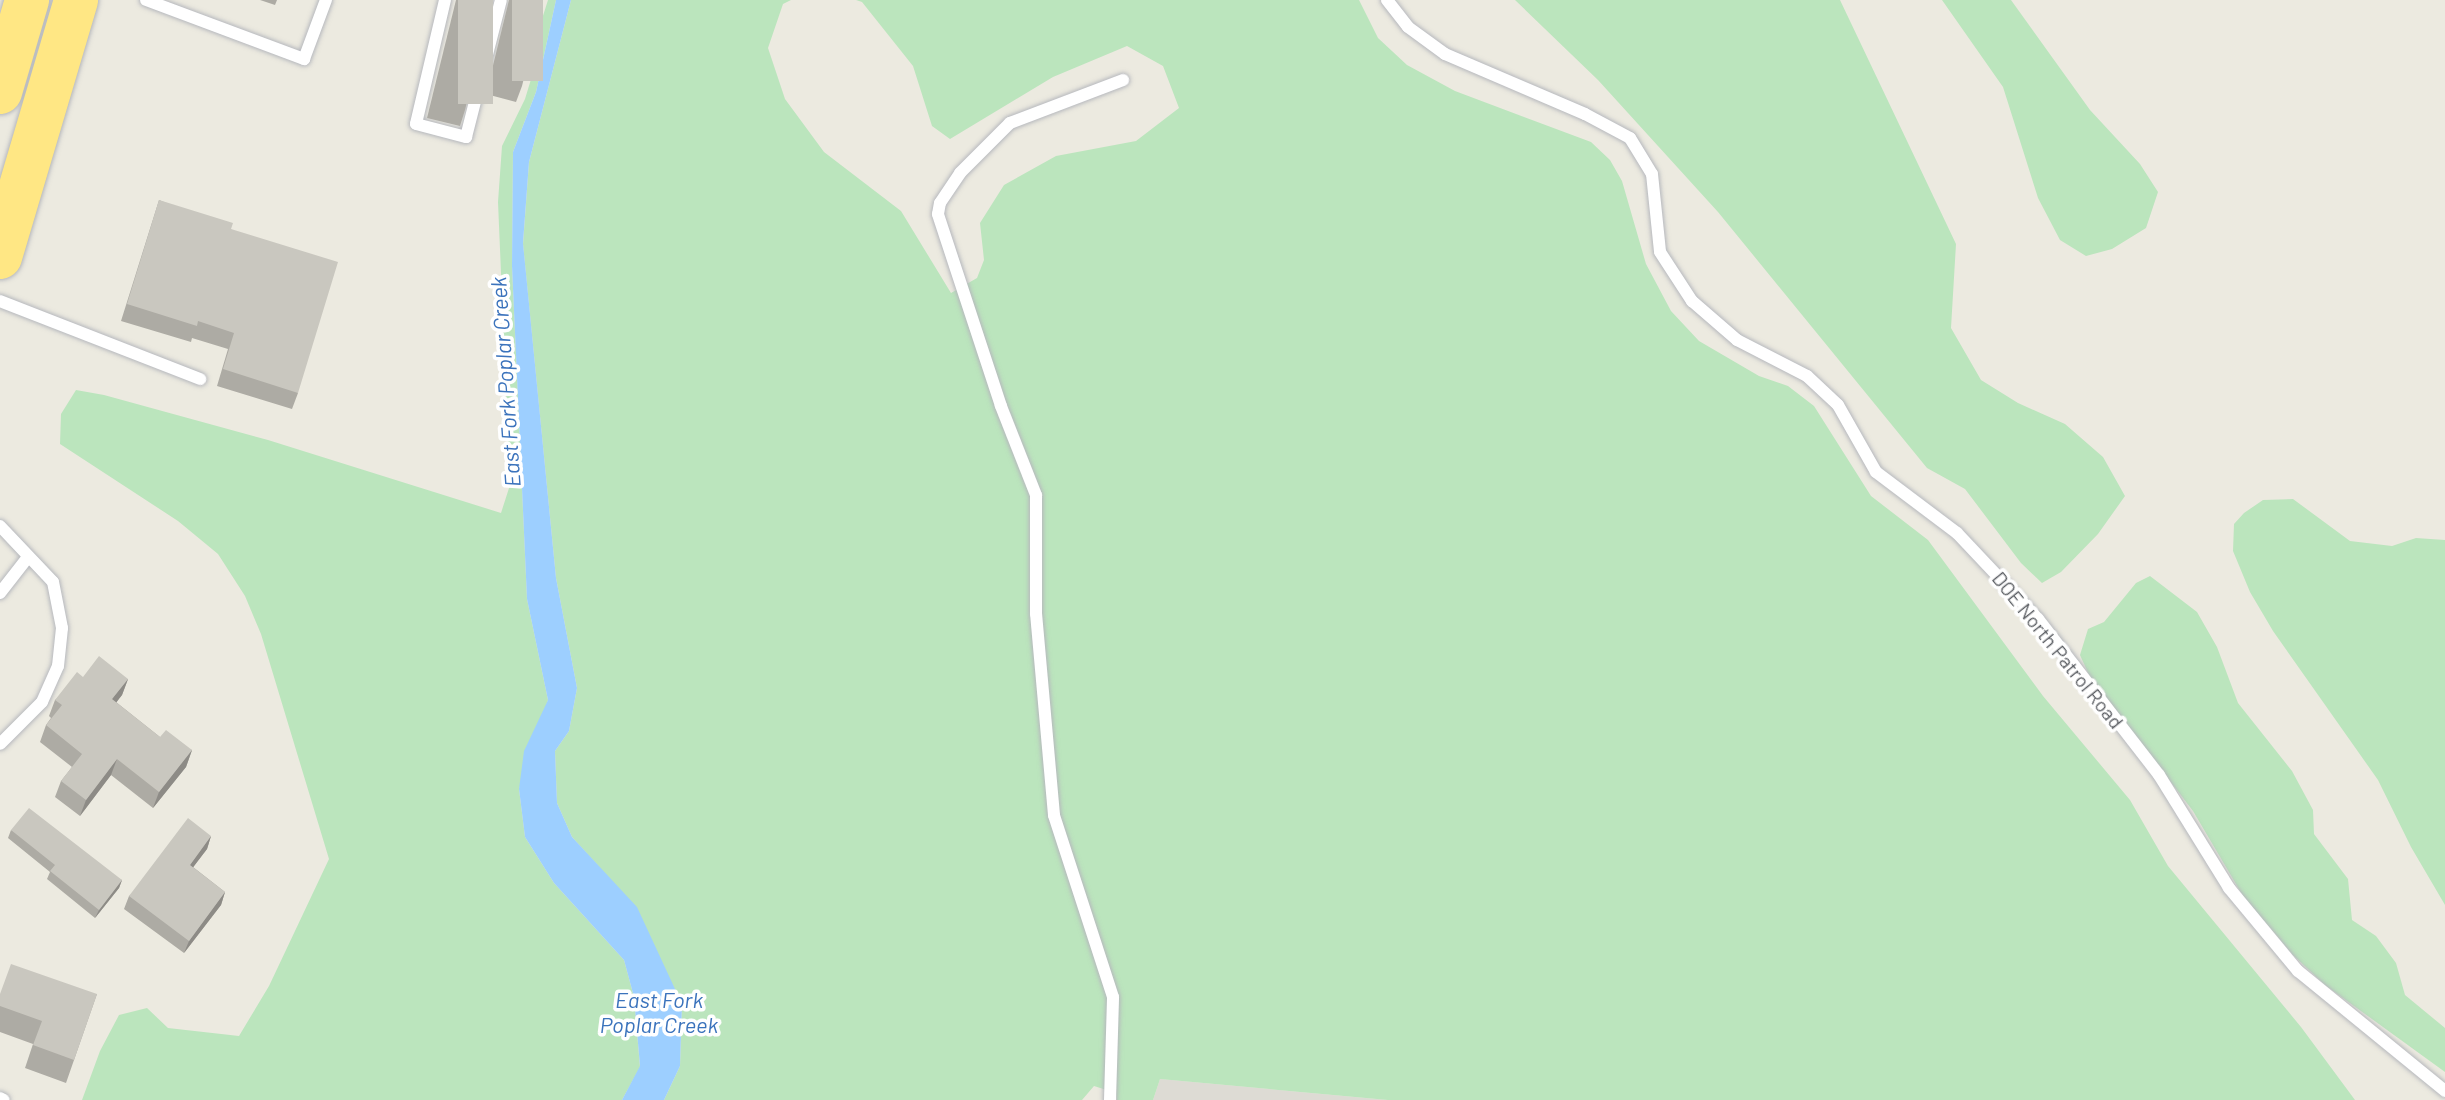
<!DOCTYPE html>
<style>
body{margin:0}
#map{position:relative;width:2445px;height:1100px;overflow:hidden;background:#eceae0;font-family:Barlow,sans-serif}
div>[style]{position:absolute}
.industrial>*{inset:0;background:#dddbd4}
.green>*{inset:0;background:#bbe5bd}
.water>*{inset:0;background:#9dcfff}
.roads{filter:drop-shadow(0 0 2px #b6b8bd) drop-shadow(0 0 2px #b6b8bd)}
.lane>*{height:12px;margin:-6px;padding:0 6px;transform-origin:6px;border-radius:6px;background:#fff}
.highway>*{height:44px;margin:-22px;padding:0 22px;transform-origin:22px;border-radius:22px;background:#ffe784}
.wall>*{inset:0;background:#adaba4}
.shaded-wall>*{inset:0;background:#8d8b86}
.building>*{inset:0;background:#c9c7bf;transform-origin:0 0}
span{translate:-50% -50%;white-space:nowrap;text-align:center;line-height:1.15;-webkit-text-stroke:7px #fff;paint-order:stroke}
.street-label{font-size:20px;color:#595c61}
.water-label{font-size:22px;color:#3b73bc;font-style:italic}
</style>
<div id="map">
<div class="industrial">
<div style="clip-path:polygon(1160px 1079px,1388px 1100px,1153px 1100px)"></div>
</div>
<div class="green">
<div style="clip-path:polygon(548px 0,556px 0,536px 92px,513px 152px,512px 266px,527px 599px,548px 700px,519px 789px,525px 837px,554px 883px,624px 960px,634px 997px,640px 1067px,622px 1100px,82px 1100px,100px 1051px,119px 1015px,147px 1008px,168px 1028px,239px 1036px,269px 986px,329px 859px,261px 634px,245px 596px,218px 554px,178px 521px,60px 444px,61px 414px,76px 390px,104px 395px,268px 440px,501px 513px,510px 485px,498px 202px,502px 146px,525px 99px,532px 76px,535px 41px)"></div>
<div style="clip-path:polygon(571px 0,791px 0,783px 4px,768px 48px,785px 99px,824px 152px,901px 211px,951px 293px,977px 278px,984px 260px,980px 223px,1004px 185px,1056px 156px,1136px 141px,1179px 108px,1163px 66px,1127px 46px,1053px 77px,950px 139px,932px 126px,913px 66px,862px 2px,856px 0,1359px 0,1378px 38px,1407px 65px,1455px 91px,1591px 142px,1610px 160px,1622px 181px,1646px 264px,1671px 311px,1699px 341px,1759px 376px,1788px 386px,1814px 406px,1871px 496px,1928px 540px,2043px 696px,2130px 800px,2168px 866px,2301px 1027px,2355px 1100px,1388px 1100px,1160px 1079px,1153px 1100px,1117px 1100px,1116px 1093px,1094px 1086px,1082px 1100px,664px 1100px,680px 1066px,682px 1004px,660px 960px,601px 869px,572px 837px,557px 803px,555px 751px,569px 731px,577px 688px,556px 578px,523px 244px,529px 162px)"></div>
<div style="clip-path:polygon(1515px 0,1840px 0,1956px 244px,1951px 328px,1981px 380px,2018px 403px,2065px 424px,2103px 457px,2125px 496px,2098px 534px,2061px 572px,2042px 583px,2021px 563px,1965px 489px,1927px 468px,1718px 212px,1598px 80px)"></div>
<div style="clip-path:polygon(1942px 0,2011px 0,2090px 110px,2140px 164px,2158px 192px,2146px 228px,2112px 249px,2086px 256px,2060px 240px,2038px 198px,2003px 87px)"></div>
<div style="clip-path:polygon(2293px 499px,2350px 541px,2392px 546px,2416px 538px,2445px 540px,2445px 905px,2411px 847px,2378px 780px,2273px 631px,2250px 592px,2233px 551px,2234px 524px,2244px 513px,2263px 500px)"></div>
<div style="clip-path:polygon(2150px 576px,2197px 612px,2217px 647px,2238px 703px,2292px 771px,2313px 810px,2314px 834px,2348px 879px,2352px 920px,2376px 936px,2396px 963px,2405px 995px,2445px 1028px,2445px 1072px,2325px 985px,2293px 955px,2243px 896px,2193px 811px,2089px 675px,2080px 655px,2088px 629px,2104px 622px,2136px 583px)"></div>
</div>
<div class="water">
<div style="clip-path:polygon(556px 0,571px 0,529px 162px,523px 243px,556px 578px,577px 688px,569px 731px,555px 751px,557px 803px,572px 837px,637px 907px,682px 1004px,680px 1066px,664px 1100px,622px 1100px,640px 1066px,634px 997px,624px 960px,554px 883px,525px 837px,519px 789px,524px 751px,548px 700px,527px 599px,512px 266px,513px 152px,536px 92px)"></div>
</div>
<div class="roads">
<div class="lane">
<div style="left:146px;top:0;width:169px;rotate:20.5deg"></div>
<div style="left:304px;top:59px;width:63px;rotate:-69.6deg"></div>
<div style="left:445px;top:0;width:127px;rotate:103.2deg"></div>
<div style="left:416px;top:124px;width:52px;rotate:14.6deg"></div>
<div style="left:466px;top:137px;width:141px;rotate:-75.7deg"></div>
<div style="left:1387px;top:0;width:34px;rotate:52deg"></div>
<div style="left:1408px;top:27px;width:46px;rotate:36.1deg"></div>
<div style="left:1445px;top:54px;width:152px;rotate:23.2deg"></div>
<div style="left:1585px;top:114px;width:51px;rotate:28.1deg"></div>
<div style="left:1630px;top:138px;width:42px;rotate:58.6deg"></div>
<div style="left:1652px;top:174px;width:78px;rotate:84.1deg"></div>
<div style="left:1660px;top:252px;width:59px;rotate:56.9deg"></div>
<div style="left:1692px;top:301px;width:60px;rotate:40.9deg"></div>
<div style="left:1737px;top:340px;width:79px;rotate:27.2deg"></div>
<div style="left:1807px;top:376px;width:42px;rotate:43.1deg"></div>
<div style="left:1838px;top:405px;width:77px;rotate:60.4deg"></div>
<div style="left:1876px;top:472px;width:101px;rotate:37deg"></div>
<div style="left:1957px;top:533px;width:118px;rotate:46.7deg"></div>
<div style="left:2038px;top:619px;width:197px;rotate:52.2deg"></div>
<div style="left:2159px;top:775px;width:133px;rotate:58.2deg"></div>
<div style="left:2229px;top:888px;width:108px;rotate:50.3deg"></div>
<div style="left:2298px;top:971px;width:190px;rotate:39.2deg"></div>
<div style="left:0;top:301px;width:215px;rotate:21.3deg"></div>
<div style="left:0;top:526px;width:77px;rotate:46.6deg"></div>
<div style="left:53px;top:582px;width:47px;rotate:78.9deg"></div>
<div style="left:62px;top:628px;width:38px;rotate:96deg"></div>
<div style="left:58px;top:666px;width:39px;rotate:114deg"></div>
<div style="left:42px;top:702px;width:59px;rotate:135deg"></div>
<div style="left:0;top:593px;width:46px;rotate:-52.1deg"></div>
<div style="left:0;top:1098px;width:4px;rotate:27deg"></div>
<div style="left:1110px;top:1100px;width:103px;rotate:-88.3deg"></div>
<div style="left:1113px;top:997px;width:191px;rotate:-108deg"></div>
<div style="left:1054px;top:815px;width:202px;rotate:-95.1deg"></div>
<div style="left:1036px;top:614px;width:119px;rotate:-90deg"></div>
<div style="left:1036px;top:495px;width:96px;rotate:-111.5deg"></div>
<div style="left:1001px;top:406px;width:202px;rotate:-108.2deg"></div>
<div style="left:938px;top:214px;width:11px;rotate:-80deg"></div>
<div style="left:940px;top:203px;width:36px;rotate:-56deg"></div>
<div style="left:960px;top:173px;width:71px;rotate:-45deg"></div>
<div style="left:1010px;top:123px;width:121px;rotate:-20.8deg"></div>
</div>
<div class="highway">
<div style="left:0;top:92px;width:96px;rotate:-73.6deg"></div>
<div style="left:0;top:257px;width:268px;rotate:-73.5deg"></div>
</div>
</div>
<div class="wall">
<div style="clip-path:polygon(260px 0,277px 0,275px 5px)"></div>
<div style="clip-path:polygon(456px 0,493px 0,465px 110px,460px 126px,427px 118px)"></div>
<div style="clip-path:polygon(509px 0,543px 0,522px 86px,516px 102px,486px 94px)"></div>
<div style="clip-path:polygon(159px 200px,231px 229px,298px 393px,292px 409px,217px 386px,228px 349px,192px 338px,191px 342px,121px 321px)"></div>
<div style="clip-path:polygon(83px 677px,128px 679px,122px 695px,116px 702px,160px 737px,192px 750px,186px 767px,153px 808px,111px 775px,80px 816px,55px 797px,61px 781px,72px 767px,40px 742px,46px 725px,51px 718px,49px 716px,55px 700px)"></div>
<div style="clip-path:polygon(11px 830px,122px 880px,119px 888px,95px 918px,47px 879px,50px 872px,8px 838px)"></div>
<div style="clip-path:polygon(211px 836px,207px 849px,193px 867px,225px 892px,221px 905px,184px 953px,124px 909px,129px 896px)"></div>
<div style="clip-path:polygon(0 994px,97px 994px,66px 1083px,25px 1068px,33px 1044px,0 1032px)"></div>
</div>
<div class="shaded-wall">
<div style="clip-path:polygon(128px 679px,122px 695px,106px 716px,112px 699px)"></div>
<div style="clip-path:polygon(192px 750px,186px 767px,153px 808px,159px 792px)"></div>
<div style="clip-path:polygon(117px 759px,111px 775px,80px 816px,86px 800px)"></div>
<div style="clip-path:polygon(211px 836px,207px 849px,185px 878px,190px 865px)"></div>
<div style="clip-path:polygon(122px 880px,119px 888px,95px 918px,99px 910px)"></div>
<div style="clip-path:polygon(225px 892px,221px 905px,184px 953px,189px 941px)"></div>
</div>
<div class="building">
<div style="left:458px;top:0;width:35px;height:104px"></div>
<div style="left:512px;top:0;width:31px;height:81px"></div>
<div style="clip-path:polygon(159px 200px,233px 223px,231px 229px,338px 262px,298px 393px,223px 369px,234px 333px,198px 321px,197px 326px,127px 304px)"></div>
<div style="clip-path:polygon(99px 656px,128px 679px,112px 699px,160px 737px,166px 730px,192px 750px,159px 792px,117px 759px,86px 800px,61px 781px,82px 754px,46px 725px,62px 705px,55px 700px,77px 672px,83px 677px)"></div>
<div style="clip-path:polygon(29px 808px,122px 880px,99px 910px,50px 871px,55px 865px,11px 830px)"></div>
<div style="clip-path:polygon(188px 818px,211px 836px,190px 865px,225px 892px,189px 941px,129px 896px)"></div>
<div style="clip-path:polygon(11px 964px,97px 994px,74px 1060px,33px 1045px,42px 1021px,0 1006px,0 994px)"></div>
</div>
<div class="street-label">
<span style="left:2058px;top:650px;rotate:51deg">DOE North Patrol Road</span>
</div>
<div class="water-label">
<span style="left:505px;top:382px;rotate:-94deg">East Fork Poplar Creek</span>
<span style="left:659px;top:1012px">East Fork<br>Poplar Creek</span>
</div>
</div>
